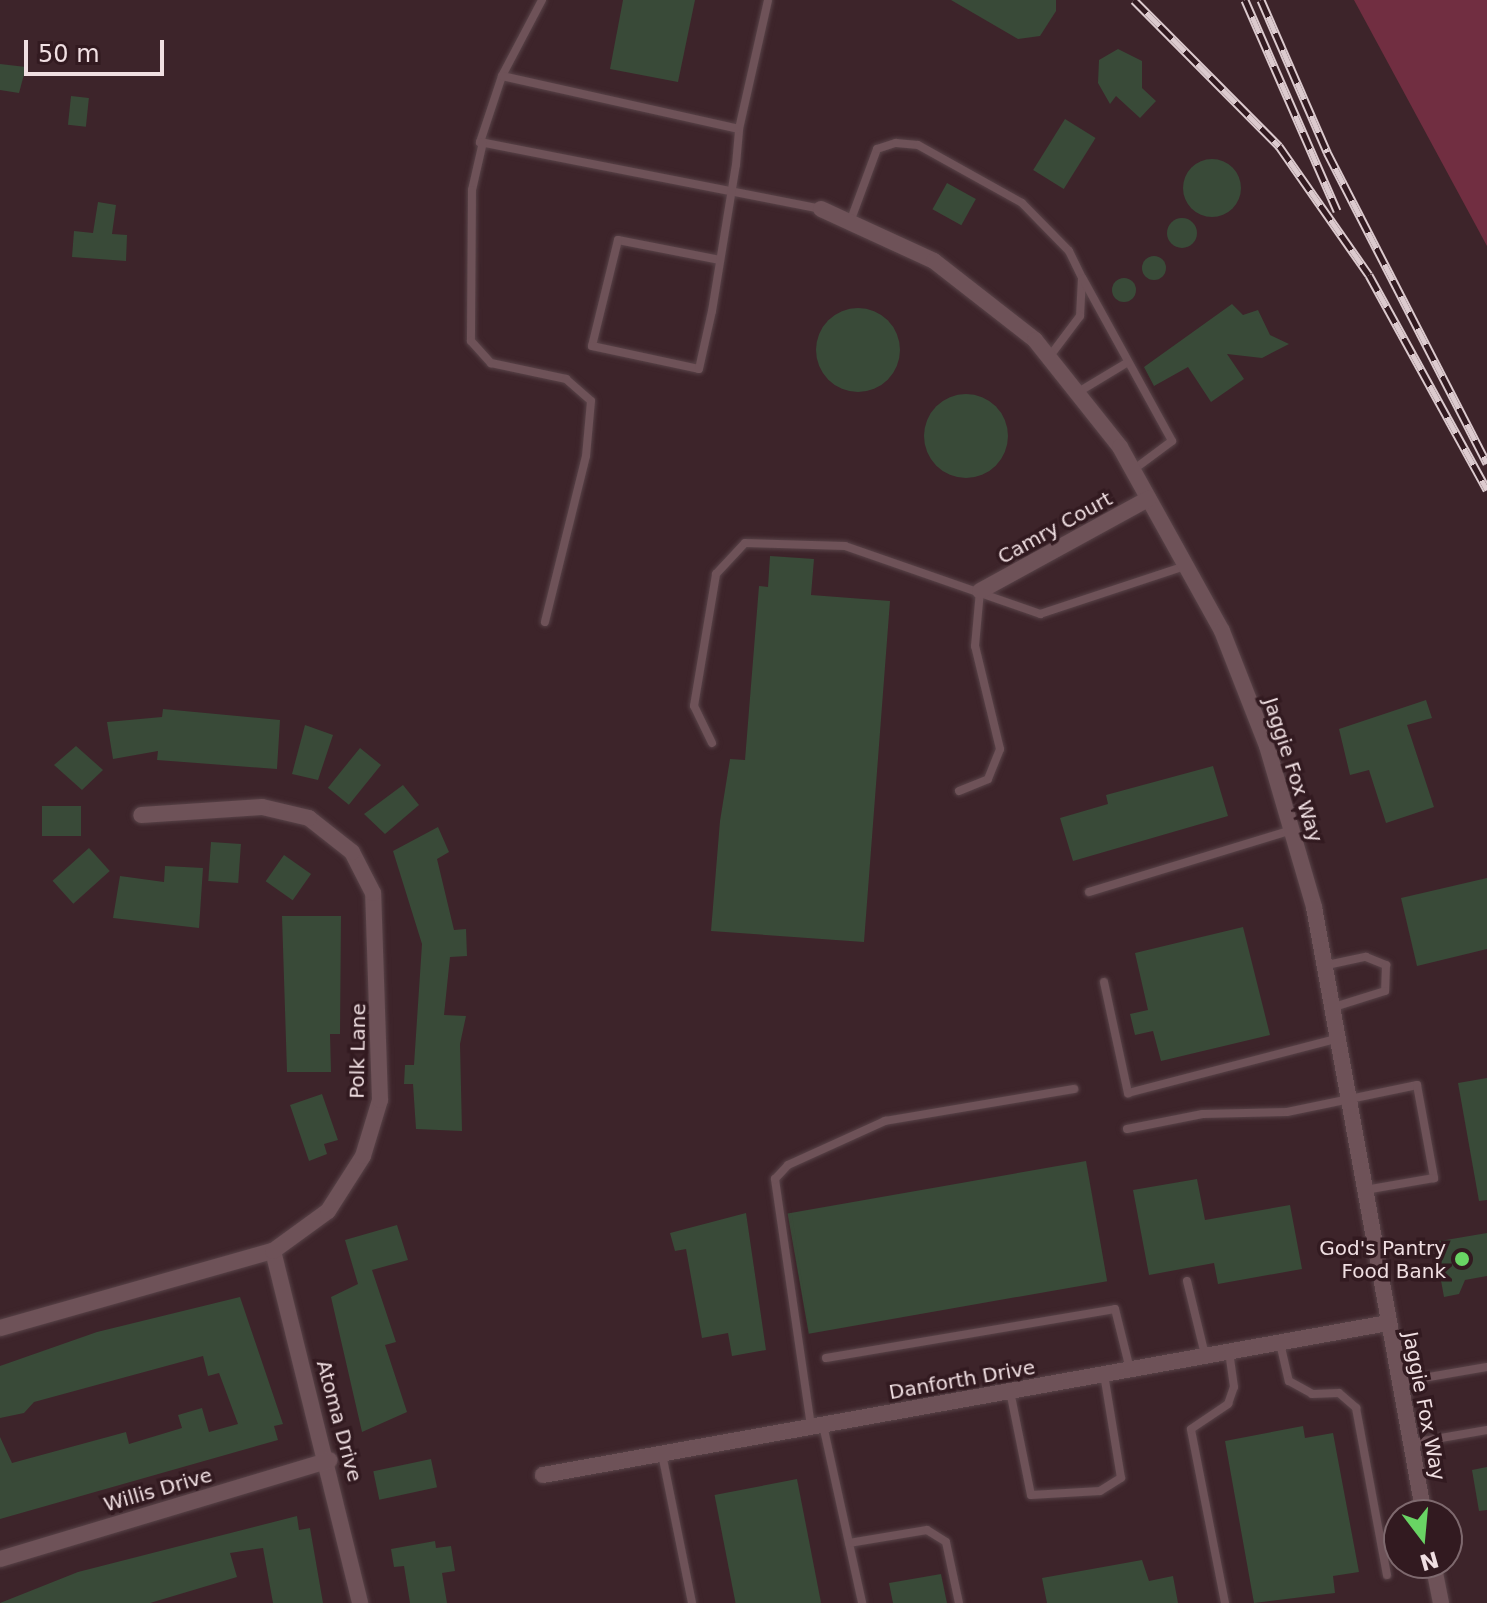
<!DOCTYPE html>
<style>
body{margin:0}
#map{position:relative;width:1487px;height:1603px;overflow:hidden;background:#3d242a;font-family:"DejaVu Sans",sans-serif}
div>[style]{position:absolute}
.green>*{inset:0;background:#712e41}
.building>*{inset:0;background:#394a38;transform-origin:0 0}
.round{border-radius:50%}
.roads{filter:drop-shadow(0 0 2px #584348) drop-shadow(0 0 2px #584348)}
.service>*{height:8px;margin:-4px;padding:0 4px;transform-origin:4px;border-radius:4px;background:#6e5258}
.minor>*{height:16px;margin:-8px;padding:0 8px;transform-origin:8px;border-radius:8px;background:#6e5258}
.rail>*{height:9px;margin-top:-4.5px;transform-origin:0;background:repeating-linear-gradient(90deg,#321a20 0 18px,#dccace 0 36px);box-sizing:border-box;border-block:2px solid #dccace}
.dots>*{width:22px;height:22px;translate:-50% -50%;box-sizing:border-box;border:4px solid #321a20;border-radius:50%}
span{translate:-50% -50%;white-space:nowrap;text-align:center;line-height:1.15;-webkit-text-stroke:7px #321a20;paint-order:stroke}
.street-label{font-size:20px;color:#f0dfe2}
.poi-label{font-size:20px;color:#f0dfe2}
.right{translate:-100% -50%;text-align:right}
.north{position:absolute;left:1383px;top:1499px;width:80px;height:80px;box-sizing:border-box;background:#321a20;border:2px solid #7e696e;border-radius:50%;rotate:164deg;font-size:22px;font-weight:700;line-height:32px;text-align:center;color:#f0dfe2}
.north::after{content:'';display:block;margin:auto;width:28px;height:36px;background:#69d464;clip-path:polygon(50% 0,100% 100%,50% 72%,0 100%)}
.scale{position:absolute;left:24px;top:40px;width:140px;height:36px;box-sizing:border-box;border:4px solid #f0dfe2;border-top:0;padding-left:10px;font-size:24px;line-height:28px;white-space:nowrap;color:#f0dfe2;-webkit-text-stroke:6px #321a20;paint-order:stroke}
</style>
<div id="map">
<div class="green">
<div style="clip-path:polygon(1354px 0,1487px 0,1487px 246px)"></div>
</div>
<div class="building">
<div style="clip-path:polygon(623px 0,695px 0,678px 82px,610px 69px)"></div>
<div style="clip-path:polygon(951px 0,1056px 0,1056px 11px,1040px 36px,1018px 39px)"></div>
<div style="clip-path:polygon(1118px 49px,1142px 61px,1142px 88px,1156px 101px,1140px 118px,1116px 96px,1110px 104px,1098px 83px,1099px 60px)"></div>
<div style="clip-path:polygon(0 64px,26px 67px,19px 93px,0 90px)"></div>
<div style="left:71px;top:96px;width:18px;height:29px;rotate:6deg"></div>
<div style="left:1065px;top:119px;width:36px;height:60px;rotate:32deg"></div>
<div class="round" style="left:1183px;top:159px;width:58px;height:58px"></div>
<div style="left:947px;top:183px;width:33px;height:30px;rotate:29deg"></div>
<div style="clip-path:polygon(98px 202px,116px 205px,112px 234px,127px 235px,126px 261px,72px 257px,74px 231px,93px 233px)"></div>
<div class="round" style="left:1167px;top:218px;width:30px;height:30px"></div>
<div class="round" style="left:1142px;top:256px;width:24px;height:24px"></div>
<div class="round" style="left:1112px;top:278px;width:24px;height:24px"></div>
<div style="clip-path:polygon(1232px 304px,1243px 315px,1258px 310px,1270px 335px,1289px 344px,1262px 358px,1227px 354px,1244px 379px,1211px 402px,1188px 367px,1154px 386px,1144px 367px)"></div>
<div class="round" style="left:816px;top:308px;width:84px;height:84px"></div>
<div class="round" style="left:924px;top:394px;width:84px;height:84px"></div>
<div style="clip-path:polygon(770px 556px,814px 559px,811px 595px,890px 601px,864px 942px,711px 931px,720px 821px,730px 759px,745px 760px,759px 586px,768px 587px)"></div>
<div style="clip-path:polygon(1426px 700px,1432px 718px,1407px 725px,1434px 807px,1386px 823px,1369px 770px,1350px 775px,1339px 729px)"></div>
<div style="clip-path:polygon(163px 709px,280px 720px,277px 769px,157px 760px,158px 751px,113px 759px,107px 722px,162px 717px)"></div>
<div style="clip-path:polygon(305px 725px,333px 735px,318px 780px,292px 774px)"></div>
<div style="clip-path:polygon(76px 746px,103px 770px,82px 790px,54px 765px)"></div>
<div style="left:360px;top:748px;width:27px;height:51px;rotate:39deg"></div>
<div style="clip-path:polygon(1213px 766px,1228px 816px,1073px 861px,1060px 818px,1108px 804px,1106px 795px)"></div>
<div style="clip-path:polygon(403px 785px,419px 805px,385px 834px,364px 814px)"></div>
<div style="left:42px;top:806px;width:39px;height:30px"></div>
<div style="clip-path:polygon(438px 827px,449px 852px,437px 859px,454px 930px,466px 929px,467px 956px,450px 957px,444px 1015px,466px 1016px,460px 1044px,462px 1131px,416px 1129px,413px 1084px,404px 1084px,405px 1065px,414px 1065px,422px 944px,393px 851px)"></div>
<div style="left:211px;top:842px;width:30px;height:39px;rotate:4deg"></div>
<div style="left:89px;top:848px;width:31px;height:49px;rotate:48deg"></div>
<div style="left:284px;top:855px;width:33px;height:32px;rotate:35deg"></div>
<div style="clip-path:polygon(165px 866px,203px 868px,199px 928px,113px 918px,120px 876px,164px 882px)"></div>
<div style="clip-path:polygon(1487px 878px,1487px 949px,1417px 966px,1401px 898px)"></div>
<div style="clip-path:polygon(282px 916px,341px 916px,340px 1034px,330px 1034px,331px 1072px,287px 1072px)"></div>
<div style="clip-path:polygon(1243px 927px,1270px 1035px,1161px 1061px,1153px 1031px,1135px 1035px,1130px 1014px,1148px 1010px,1135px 953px)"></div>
<div style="clip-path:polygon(1487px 1078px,1487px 1200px,1479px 1201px,1458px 1083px)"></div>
<div style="clip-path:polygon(322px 1094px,338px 1140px,324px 1144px,327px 1154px,309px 1161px,290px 1105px)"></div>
<div style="left:1086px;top:1161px;width:122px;height:303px;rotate:80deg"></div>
<div style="clip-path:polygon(1197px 1179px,1205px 1220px,1290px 1205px,1302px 1269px,1218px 1284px,1214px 1263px,1149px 1275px,1133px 1190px)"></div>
<div style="clip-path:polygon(746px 1213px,766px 1350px,732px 1356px,728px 1333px,702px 1338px,686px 1249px,675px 1251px,670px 1233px)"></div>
<div style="clip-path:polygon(397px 1225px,408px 1260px,372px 1270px,396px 1342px,385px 1345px,407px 1412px,362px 1432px,331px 1297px,358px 1284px,345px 1240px)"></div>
<div style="clip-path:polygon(1487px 1233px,1487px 1276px,1465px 1280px,1459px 1294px,1444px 1297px,1434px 1242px)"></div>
<div style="clip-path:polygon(240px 1297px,283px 1424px,274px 1426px,278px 1440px,0 1519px,0 1437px,12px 1463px,126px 1432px,129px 1444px,182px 1428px,178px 1415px,202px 1408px,209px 1432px,238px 1424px,219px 1373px,208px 1376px,203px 1356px,34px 1402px,24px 1413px,0 1418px,0 1366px,97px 1332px)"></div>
<div style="clip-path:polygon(1303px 1426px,1305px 1438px,1333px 1433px,1359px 1572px,1333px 1576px,1335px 1593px,1254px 1603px,1225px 1441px)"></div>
<div style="left:431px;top:1459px;width:29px;height:59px;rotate:78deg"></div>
<div style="clip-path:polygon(1487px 1467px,1487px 1510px,1479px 1511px,1472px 1470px)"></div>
<div style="left:797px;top:1479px;width:126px;height:84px;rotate:79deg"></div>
<div style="clip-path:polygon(297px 1516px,299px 1530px,310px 1528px,323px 1603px,273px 1603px,263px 1548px,230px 1553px,237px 1577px,150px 1603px,0 1603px,78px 1572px)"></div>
<div style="clip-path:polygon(435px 1541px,436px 1548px,451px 1546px,455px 1571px,442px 1573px,447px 1603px,410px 1603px,404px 1566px,394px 1567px,391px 1549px)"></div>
<div style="clip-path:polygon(1142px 1560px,1149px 1581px,1173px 1576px,1178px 1603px,1047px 1603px,1042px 1578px)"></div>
<div style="clip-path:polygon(941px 1574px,947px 1603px,893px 1603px,889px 1583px)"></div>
</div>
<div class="roads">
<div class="service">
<div style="left:542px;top:0;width:86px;rotate:117.8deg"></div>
<div style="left:502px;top:76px;width:70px;rotate:108.4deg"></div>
<div style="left:480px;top:142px;width:348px;rotate:11.1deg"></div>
<div style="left:502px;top:76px;width:243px;rotate:12.6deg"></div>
<div style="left:483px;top:142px;width:49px;rotate:102.9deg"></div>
<div style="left:472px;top:190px;width:151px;rotate:90.4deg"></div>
<div style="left:471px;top:341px;width:30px;rotate:48deg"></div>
<div style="left:491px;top:363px;width:77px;rotate:12deg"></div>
<div style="left:566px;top:379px;width:33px;rotate:41deg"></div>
<div style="left:591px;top:401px;width:55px;rotate:95.2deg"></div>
<div style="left:586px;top:456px;width:171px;rotate:103.9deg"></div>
<div style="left:850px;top:222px;width:78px;rotate:-69.7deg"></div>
<div style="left:877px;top:149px;width:20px;rotate:-18deg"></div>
<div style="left:896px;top:143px;width:22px;rotate:5deg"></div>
<div style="left:918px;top:145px;width:119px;rotate:29.1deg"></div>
<div style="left:1022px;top:203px;width:67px;rotate:45.6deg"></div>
<div style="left:1069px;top:251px;width:30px;rotate:64deg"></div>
<div style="left:1082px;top:278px;width:38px;rotate:93deg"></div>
<div style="left:1080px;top:316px;width:50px;rotate:126.9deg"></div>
<div style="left:720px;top:260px;width:104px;rotate:-168.9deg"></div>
<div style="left:618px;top:240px;width:109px;rotate:103.8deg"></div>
<div style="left:592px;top:346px;width:109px;rotate:12.1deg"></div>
<div style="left:699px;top:369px;width:59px;rotate:-77.4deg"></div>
<div style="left:712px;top:311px;width:148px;rotate:-80.7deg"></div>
<div style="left:736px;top:165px;width:36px;rotate:-85deg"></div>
<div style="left:739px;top:129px;width:132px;rotate:-77.3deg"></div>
<div style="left:1083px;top:279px;width:185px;rotate:61.2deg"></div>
<div style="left:1172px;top:441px;width:49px;rotate:143.4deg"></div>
<div style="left:1080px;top:391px;width:56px;rotate:-31.1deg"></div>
<div style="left:712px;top:743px;width:41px;rotate:-115.9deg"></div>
<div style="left:694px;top:706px;width:134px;rotate:-80.5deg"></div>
<div style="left:716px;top:574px;width:42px;rotate:-46.9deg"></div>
<div style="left:745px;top:543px;width:100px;rotate:1.7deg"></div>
<div style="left:845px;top:546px;width:207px;rotate:19.2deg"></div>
<div style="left:1040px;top:614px;width:156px;rotate:-18.3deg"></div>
<div style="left:959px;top:791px;width:31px;rotate:-22deg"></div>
<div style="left:988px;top:779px;width:32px;rotate:-68deg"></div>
<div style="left:1000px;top:749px;width:106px;rotate:-103.6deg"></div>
<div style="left:975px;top:646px;width:55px;rotate:-84.8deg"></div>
<div style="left:1089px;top:892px;width:212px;rotate:-17deg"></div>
<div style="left:1327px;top:965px;width:40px;rotate:-12deg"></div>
<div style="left:1366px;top:957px;width:22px;rotate:22deg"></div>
<div style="left:1386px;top:965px;width:26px;rotate:92deg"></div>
<div style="left:1385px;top:991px;width:53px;rotate:162.6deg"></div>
<div style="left:1104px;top:982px;width:114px;rotate:77.8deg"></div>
<div style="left:1128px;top:1093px;width:218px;rotate:-14.6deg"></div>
<div style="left:1127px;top:1129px;width:77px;rotate:-11.2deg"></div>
<div style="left:1203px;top:1114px;width:84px;rotate:-1.4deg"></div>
<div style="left:1287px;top:1112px;width:133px;rotate:-11.7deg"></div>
<div style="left:1417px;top:1085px;width:95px;rotate:79.6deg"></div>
<div style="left:1434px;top:1178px;width:70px;rotate:170.1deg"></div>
<div style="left:1187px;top:1281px;width:76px;rotate:76.3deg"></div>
<div style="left:1280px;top:1343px;width:39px;rotate:77deg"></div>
<div style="left:1289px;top:1381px;width:26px;rotate:29deg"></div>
<div style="left:1312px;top:1394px;width:27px;rotate:-2deg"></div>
<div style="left:1339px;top:1393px;width:23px;rotate:41deg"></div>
<div style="left:1356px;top:1408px;width:170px;rotate:79.5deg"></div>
<div style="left:826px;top:1358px;width:293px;rotate:-9.6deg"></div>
<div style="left:1115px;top:1309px;width:62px;rotate:76deg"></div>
<div style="left:1400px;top:1382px;width:88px;rotate:-9.8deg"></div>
<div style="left:1010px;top:1391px;width:106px;rotate:78.6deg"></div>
<div style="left:1031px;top:1495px;width:69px;rotate:-3.3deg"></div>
<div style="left:1100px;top:1491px;width:25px;rotate:-32deg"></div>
<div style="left:1121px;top:1478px;width:105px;rotate:-99.3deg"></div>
<div style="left:823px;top:1425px;width:182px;rotate:77.6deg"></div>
<div style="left:811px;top:1426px;width:250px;rotate:-98.3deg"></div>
<div style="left:775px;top:1179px;width:19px;rotate:-47deg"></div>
<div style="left:788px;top:1165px;width:107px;rotate:-24.4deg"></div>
<div style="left:885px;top:1121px;width:192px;rotate:-9.6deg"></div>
<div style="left:1412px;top:1443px;width:76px;rotate:-9.8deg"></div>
<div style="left:662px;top:1454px;width:152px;rotate:78.6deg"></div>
<div style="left:849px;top:1543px;width:79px;rotate:-9.5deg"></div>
<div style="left:927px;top:1530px;width:22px;rotate:32deg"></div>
<div style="left:946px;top:1542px;width:62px;rotate:78deg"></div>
<div style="left:1225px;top:1603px;width:177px;rotate:-101.1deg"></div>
<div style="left:1191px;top:1429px;width:45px;rotate:-34deg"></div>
<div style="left:1228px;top:1404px;width:18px;rotate:-71deg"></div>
<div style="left:1234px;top:1387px;width:35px;rotate:-98deg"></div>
</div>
<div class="minor">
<div style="left:821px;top:209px;width:124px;rotate:24.7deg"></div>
<div style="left:934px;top:261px;width:128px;rotate:38deg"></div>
<div style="left:1035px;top:340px;width:137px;rotate:51.5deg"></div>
<div style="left:1120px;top:447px;width:210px;rotate:61deg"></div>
<div style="left:1222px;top:631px;width:123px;rotate:68.6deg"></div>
<div style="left:1267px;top:746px;width:168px;rotate:73.7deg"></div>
<div style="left:1314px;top:907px;width:618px;rotate:79.74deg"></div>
<div style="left:980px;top:591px;width:192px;rotate:-28.7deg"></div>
<div style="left:273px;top:1251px;width:363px;rotate:76.1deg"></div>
<div style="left:0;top:1328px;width:284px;rotate:-15.8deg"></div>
<div style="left:273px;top:1251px;width:68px;rotate:-36deg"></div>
<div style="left:328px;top:1211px;width:65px;rotate:-57.5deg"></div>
<div style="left:363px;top:1156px;width:59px;rotate:-73.1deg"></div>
<div style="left:380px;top:1100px;width:207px;rotate:-91.9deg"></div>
<div style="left:373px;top:893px;width:46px;rotate:-117.1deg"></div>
<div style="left:352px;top:852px;width:55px;rotate:-141.7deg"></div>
<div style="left:309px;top:818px;width:48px;rotate:-166.8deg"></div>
<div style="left:262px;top:807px;width:121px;rotate:176.2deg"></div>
<div style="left:543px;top:1475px;width:859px;rotate:-10.2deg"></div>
<div style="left:0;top:1559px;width:344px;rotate:-16.7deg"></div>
<div style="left:1433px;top:1563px;width:41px;rotate:78.7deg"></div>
</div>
</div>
<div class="rail">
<div style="left:1134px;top:0;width:206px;rotate:45.2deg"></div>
<div style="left:1279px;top:146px;width:157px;rotate:55.1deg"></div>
<div style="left:1369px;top:275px;width:245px;rotate:61.2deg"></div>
<div style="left:1245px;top:0;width:230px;rotate:66.4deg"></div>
<div style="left:1261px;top:0;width:166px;rotate:66.5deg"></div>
<div style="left:1327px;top:152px;width:350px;rotate:62.8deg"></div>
</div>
<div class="dots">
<div style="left:1462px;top:1259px;background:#69d464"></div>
</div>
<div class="street-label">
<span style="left:1055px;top:528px;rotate:-29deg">Camry Court</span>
<span style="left:1293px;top:770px;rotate:72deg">Jaggie Fox Way</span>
<span style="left:358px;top:1051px;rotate:-89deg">Polk Lane</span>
<span style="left:962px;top:1380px;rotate:-10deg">Danforth Drive</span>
<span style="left:1424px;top:1406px;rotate:79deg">Jaggie Fox Way</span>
<span style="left:339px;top:1421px;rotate:75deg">Atoma Drive</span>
<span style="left:158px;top:1490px;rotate:-16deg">Willis Drive</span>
</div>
<div class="poi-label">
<span class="right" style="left:1446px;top:1260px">God's Pantry<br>Food Bank</span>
</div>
<div class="north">N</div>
<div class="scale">50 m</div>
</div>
